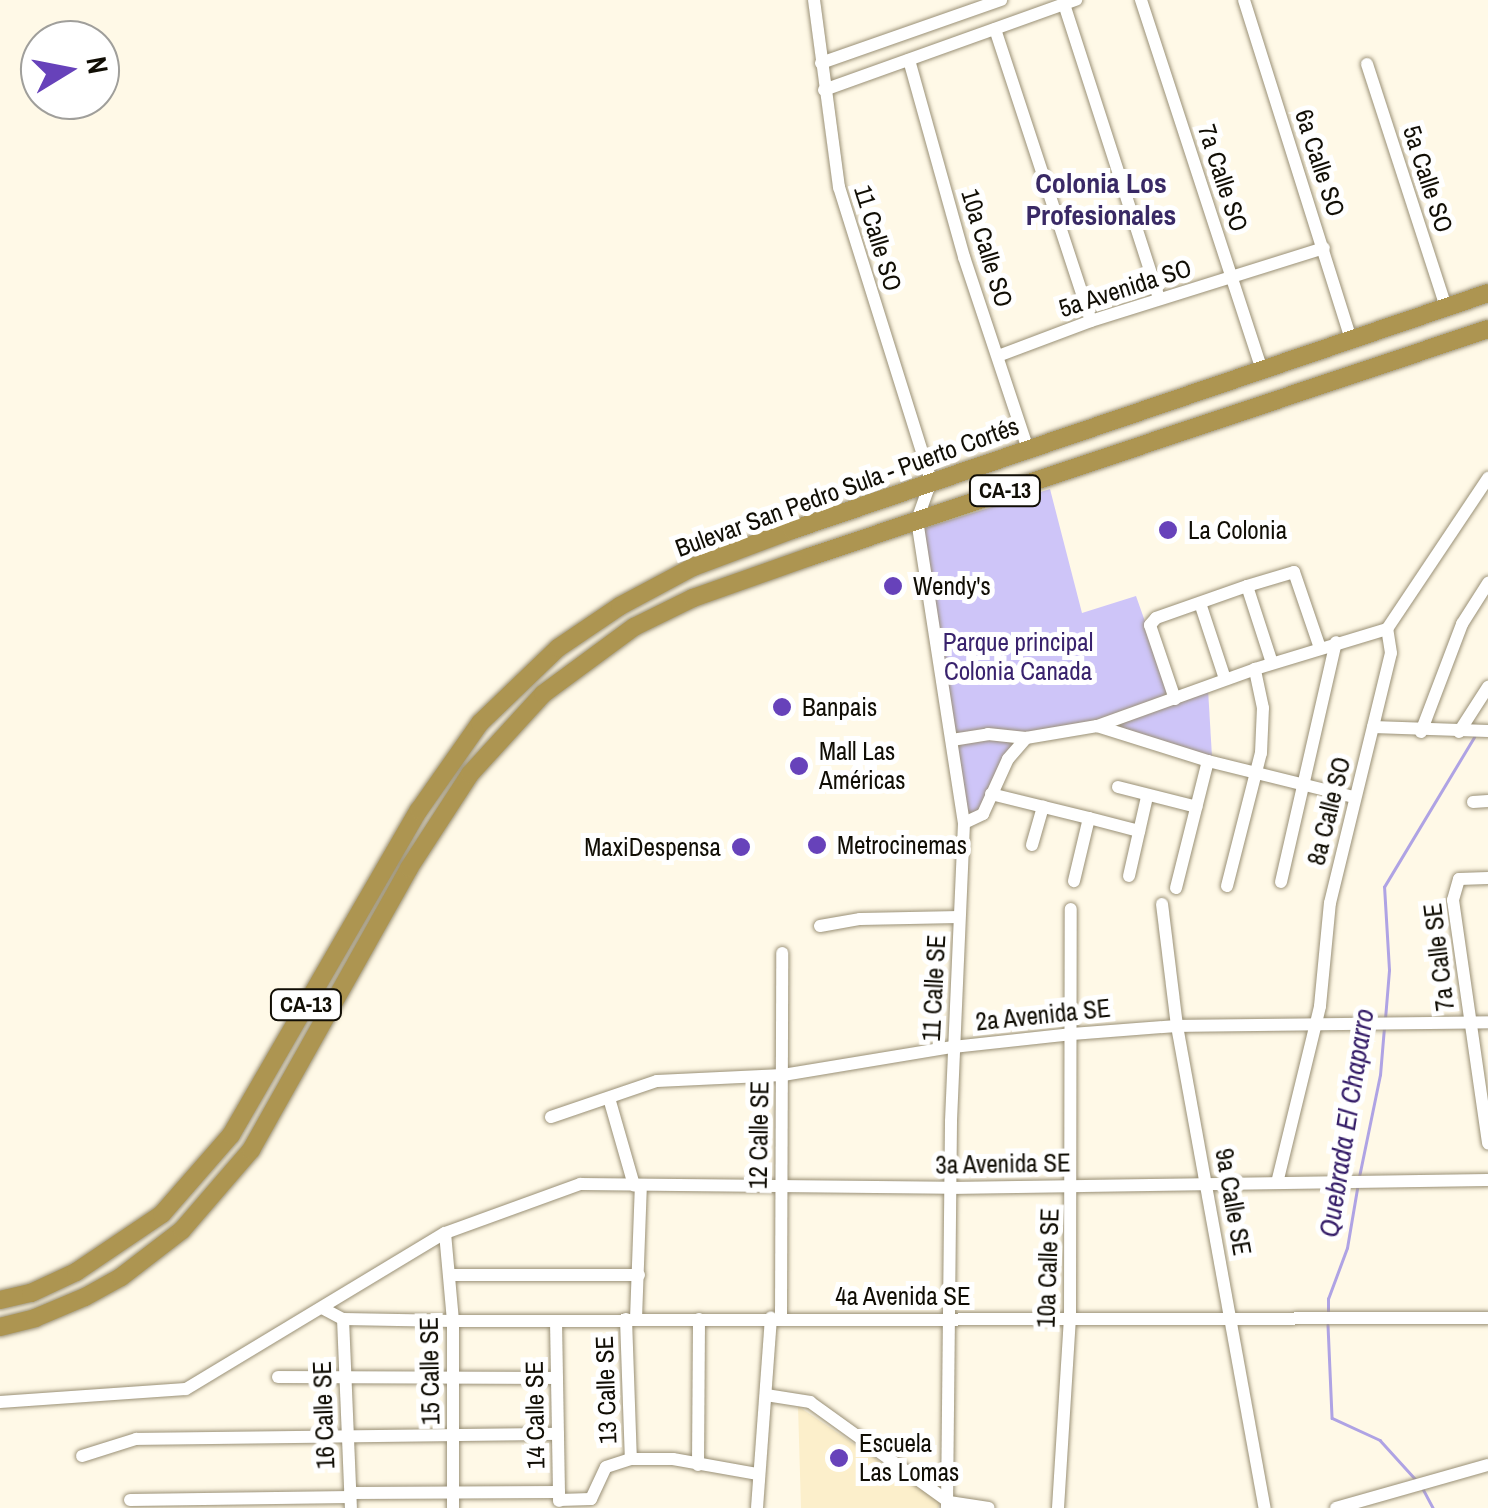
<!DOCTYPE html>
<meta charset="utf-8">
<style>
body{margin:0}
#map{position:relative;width:1488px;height:1508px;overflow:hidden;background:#fff9e7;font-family:"Archivo Narrow",sans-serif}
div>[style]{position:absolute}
.built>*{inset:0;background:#fcefcb}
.green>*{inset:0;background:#cec5f8}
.stream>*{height:2.5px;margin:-1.25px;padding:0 1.25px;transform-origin:1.25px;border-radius:1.25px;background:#afa3e4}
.roads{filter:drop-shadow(0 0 2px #9a9076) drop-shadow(0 0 2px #9a9076)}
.minor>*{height:12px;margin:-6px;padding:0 6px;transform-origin:6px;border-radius:6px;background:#fff}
.highway>*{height:18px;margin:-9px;padding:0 9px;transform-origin:9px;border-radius:9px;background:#ad9551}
.dots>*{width:28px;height:28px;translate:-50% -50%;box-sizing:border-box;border:5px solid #fff;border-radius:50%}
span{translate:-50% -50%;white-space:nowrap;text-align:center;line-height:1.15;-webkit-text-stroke:10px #fff;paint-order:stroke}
.shield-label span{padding:2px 8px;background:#fff;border:2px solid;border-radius:8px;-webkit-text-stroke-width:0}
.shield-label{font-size:22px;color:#110e05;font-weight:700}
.street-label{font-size:25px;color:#110e05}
.poi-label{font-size:25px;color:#110e05}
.left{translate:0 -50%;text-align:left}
.right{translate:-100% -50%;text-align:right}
.park-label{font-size:25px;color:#39226d}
.neighbourhood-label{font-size:28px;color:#392965;font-weight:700}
.water-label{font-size:28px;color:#361e69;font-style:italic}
.north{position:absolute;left:20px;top:20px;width:100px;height:100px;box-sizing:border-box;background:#fff;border:2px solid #a09f9b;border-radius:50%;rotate:80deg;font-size:28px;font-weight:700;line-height:40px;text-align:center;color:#110e05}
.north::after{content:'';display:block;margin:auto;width:35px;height:45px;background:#6742ba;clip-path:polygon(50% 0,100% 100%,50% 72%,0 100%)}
</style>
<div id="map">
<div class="built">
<div style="clip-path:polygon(798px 1406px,940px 1502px,938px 1508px,801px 1508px)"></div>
</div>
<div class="green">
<div style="clip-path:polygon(1050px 489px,1082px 613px,1136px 596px,1172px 698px,1094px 725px,1026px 735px,983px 814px,964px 823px,918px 530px)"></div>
<div style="clip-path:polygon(1208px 689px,1212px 757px,1103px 727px)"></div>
</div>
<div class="stream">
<div style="left:1385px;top:1019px;width:49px;rotate:-85.3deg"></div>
<div style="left:1389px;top:970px;width:83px;rotate:-93.4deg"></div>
<div style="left:1384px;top:887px;width:175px;rotate:-59deg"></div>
<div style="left:1359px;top:1177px;width:104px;rotate:-78.4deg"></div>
<div style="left:1380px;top:1075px;width:48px;rotate:-85.2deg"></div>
<div style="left:1328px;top:1312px;width:13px;rotate:-90deg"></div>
<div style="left:1328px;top:1299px;width:54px;rotate:-69.6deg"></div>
<div style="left:1347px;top:1248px;width:60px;rotate:-80.4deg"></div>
<div style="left:1328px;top:1325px;width:93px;rotate:87.5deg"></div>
<div style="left:1332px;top:1418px;width:53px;rotate:24.6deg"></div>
<div style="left:1380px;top:1440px;width:55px;rotate:47.9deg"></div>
<div style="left:1422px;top:1487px;width:24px;rotate:62deg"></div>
</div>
<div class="roads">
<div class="minor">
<div style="left:814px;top:0;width:189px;rotate:82.4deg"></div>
<div style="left:839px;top:187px;width:308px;rotate:72.6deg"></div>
<div style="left:931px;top:481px;width:41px;rotate:109.7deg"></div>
<div style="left:917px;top:520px;width:307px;rotate:81.2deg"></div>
<div style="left:964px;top:823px;width:299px;rotate:92.5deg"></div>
<div style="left:951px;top:1122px;width:386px;rotate:90.6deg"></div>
<div style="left:1141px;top:0;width:389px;rotate:71.9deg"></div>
<div style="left:1244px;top:0;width:356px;rotate:72.5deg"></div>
<div style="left:1064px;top:4px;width:309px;rotate:72.1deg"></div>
<div style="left:995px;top:29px;width:307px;rotate:71.8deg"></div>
<div style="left:909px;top:60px;width:205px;rotate:74.4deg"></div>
<div style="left:964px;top:257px;width:202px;rotate:71.6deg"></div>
<div style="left:821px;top:63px;width:191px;rotate:-19.3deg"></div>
<div style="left:1367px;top:64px;width:256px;rotate:72deg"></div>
<div style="left:824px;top:90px;width:268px;rotate:-19.7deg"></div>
<div style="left:998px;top:356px;width:99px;rotate:-20.6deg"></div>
<div style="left:1091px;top:321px;width:244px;rotate:-17.4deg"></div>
<div style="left:1247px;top:586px;width:81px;rotate:72deg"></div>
<div style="left:1200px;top:603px;width:80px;rotate:71.8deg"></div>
<div style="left:1175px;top:699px;width:78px;rotate:-108.7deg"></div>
<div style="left:1150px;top:625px;width:9px;rotate:-49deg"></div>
<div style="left:1156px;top:618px;width:96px;rotate:-19.4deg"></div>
<div style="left:1247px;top:586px;width:49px;rotate:-16.6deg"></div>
<div style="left:1294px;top:572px;width:80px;rotate:71.1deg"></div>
<div style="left:1097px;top:726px;width:116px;rotate:17.5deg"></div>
<div style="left:1208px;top:761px;width:150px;rotate:13.9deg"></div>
<div style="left:1373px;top:727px;width:115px;rotate:2deg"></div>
<div style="left:1421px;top:732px;width:116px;rotate:-69.2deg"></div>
<div style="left:1462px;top:624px;width:49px;rotate:-57.6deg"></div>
<div style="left:1459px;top:732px;width:54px;rotate:-57.2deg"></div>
<div style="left:952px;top:740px;width:36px;rotate:-9deg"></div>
<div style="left:988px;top:734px;width:38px;rotate:6deg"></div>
<div style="left:1118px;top:787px;width:81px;rotate:14.2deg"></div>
<div style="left:991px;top:794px;width:101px;rotate:13.8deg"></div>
<div style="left:1089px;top:818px;width:65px;rotate:103.4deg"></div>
<div style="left:1473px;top:802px;width:15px;rotate:-4deg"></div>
<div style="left:1089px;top:818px;width:52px;rotate:14.6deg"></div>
<div style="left:964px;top:823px;width:21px;rotate:-25deg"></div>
<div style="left:983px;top:814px;width:60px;rotate:-65.6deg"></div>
<div style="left:1008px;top:759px;width:28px;rotate:-49deg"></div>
<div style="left:1026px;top:738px;width:72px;rotate:-9.6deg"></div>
<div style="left:1097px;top:726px;width:168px;rotate:-19.8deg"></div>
<div style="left:1255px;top:669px;width:138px;rotate:-16.9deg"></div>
<div style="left:1032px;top:845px;width:40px;rotate:-74deg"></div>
<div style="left:1129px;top:876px;width:81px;rotate:-77.2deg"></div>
<div style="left:1488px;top:878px;width:29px;rotate:178deg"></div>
<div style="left:1459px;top:879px;width:22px;rotate:106deg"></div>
<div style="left:1453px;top:900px;width:246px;rotate:81.8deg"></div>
<div style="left:1281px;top:882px;width:246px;rotate:-77.1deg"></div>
<div style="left:1227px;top:886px;width:137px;rotate:-75.7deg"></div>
<div style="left:1261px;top:753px;width:45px;rotate:-87.5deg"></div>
<div style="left:1263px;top:708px;width:40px;rotate:-102deg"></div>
<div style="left:1176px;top:888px;width:131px;rotate:-75.9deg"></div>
<div style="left:1162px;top:904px;width:123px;rotate:83deg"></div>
<div style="left:1177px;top:1026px;width:490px;rotate:79.7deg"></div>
<div style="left:820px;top:926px;width:41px;rotate:-9.9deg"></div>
<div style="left:860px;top:919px;width:99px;rotate:-1.2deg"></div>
<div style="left:609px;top:1098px;width:91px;rotate:74deg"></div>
<div style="left:551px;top:1117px;width:112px;rotate:-18.8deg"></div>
<div style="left:657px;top:1081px;width:126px;rotate:-2.7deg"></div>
<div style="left:783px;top:1075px;width:172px;rotate:-9.4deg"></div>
<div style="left:953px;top:1047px;width:120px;rotate:-6.2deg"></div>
<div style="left:1072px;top:1034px;width:105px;rotate:-4.4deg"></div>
<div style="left:1177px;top:1026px;width:311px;rotate:-0.7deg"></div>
<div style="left:1277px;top:1183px;width:182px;rotate:-76.3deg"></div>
<div style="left:1320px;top:1006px;width:103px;rotate:-84.5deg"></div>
<div style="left:1330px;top:903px;width:257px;rotate:-76.3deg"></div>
<div style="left:1391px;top:653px;width:24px;rotate:-99deg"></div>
<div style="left:1387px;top:629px;width:182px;rotate:-56.2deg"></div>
<div style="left:445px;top:1233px;width:88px;rotate:84.8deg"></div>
<div style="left:453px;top:1321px;width:187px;rotate:90deg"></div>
<div style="left:449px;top:1275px;width:190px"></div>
<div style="left:322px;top:1308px;width:24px;rotate:28deg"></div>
<div style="left:343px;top:1319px;width:110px;rotate:1deg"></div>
<div style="left:453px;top:1321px;width:1035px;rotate:-0.17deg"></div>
<div style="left:781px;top:1318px;width:365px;rotate:-89.8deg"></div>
<div style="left:343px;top:1319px;width:189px;rotate:87.6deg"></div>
<div style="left:626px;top:1319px;width:140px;rotate:88deg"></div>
<div style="left:636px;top:1319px;width:134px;rotate:-87.9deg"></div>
<div style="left:556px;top:1321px;width:180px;rotate:89deg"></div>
<div style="left:278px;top:1377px;width:279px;rotate:0.2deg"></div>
<div style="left:766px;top:1395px;width:45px;rotate:9deg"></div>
<div style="left:810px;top:1402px;width:171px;rotate:35.7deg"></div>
<div style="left:949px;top:1502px;width:40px;rotate:8.5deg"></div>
<div style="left:0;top:1402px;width:186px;rotate:-4deg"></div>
<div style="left:186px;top:1389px;width:302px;rotate:-31.1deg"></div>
<div style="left:445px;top:1233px;width:144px;rotate:-19.9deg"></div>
<div style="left:580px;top:1184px;width:369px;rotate:0.6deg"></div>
<div style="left:949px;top:1188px;width:539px;rotate:-0.85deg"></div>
<div style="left:82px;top:1456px;width:57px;rotate:-17.5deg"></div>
<div style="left:136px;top:1439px;width:422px;rotate:-0.7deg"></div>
<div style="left:698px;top:1465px;width:146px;rotate:-89.6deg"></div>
<div style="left:350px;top:1493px;width:209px;rotate:-0.3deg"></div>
<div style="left:130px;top:1500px;width:220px;rotate:-0.8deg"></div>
<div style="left:559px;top:1500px;width:32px;rotate:-2deg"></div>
<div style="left:591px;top:1499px;width:35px;rotate:-65deg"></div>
<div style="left:606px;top:1467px;width:26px;rotate:-18deg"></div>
<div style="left:631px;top:1459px;width:42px"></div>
<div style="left:673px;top:1459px;width:85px;rotate:10.1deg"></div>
<div style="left:757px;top:1508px;width:191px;rotate:-85.8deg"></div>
<div style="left:1058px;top:1508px;width:191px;rotate:-86.4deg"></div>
<div style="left:1070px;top:1317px;width:408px;rotate:-89.9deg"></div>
<div style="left:1336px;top:1508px;width:158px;rotate:-15.8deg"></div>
</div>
<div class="highway">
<div style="left:0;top:1300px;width:32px;rotate:-13deg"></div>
<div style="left:31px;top:1293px;width:50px;rotate:-25deg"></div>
<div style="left:76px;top:1272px;width:104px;rotate:-34deg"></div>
<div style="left:162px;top:1214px;width:105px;rotate:-48.9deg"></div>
<div style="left:231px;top:1135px;width:375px;rotate:-60deg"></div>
<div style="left:419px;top:810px;width:106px;rotate:-55deg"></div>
<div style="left:480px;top:723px;width:108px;rotate:-43.9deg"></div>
<div style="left:558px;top:648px;width:75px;rotate:-34.1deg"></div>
<div style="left:620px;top:606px;width:83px;rotate:-28.1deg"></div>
<div style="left:693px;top:567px;width:106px;rotate:-20.5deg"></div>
<div style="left:792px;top:530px;width:735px;rotate:-18.8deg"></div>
<div style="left:0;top:1327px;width:36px;rotate:-14deg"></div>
<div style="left:35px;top:1318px;width:54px;rotate:-22.8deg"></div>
<div style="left:85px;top:1297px;width:41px;rotate:-29.1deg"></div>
<div style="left:121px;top:1277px;width:77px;rotate:-37.6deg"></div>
<div style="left:182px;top:1230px;width:106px;rotate:-49.2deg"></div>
<div style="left:251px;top:1150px;width:323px;rotate:-60.7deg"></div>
<div style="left:409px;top:868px;width:112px;rotate:-57deg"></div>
<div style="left:470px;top:774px;width:108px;rotate:-47.6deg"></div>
<div style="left:543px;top:694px;width:113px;rotate:-36.4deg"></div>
<div style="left:634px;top:627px;width:66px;rotate:-26.2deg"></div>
<div style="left:693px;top:598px;width:123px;rotate:-19.5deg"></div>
<div style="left:809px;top:557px;width:716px;rotate:-18.56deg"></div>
</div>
</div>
<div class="dots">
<div style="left:1168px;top:530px;background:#6742ba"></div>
<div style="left:893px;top:586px;background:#6742ba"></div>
<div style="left:782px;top:707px;background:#6742ba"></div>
<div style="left:799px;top:766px;background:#6742ba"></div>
<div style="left:817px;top:845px;background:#6742ba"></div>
<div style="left:741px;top:847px;background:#6742ba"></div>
<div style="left:839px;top:1458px;background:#6742ba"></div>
</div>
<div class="shield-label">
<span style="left:1005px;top:491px">CA-13</span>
<span style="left:306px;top:1005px">CA-13</span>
</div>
<div class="street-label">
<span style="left:1320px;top:163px;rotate:72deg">6a Calle SO</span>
<span style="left:1223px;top:178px;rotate:72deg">7a Calle SO</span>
<span style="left:1428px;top:179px;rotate:72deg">5a Calle SO</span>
<span style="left:878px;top:238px;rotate:73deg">11 Calle SO</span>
<span style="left:987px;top:248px;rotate:73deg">10a Calle SO</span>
<span style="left:1125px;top:288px;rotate:-18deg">5a Avenida SO</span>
<span style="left:847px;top:487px;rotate:-20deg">Bulevar San Pedro Sula - Puerto Cortés</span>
<span style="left:1329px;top:811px;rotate:-76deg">8a Calle SO</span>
<span style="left:1439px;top:957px;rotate:-97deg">7a Calle SE</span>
<span style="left:934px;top:988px;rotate:-87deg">11 Calle SE</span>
<span style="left:1043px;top:1015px;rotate:-6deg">2a Avenida SE</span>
<span style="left:759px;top:1135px;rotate:-89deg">12 Calle SE</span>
<span style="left:1003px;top:1164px;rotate:-1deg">3a Avenida SE</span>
<span style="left:1233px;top:1202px;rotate:80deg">9a Calle SE</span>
<span style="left:1048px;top:1268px;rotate:-88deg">10a Calle SE</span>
<span style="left:903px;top:1296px">4a Avenida SE</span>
<span style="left:430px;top:1371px;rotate:-91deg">15 Calle SE</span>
<span style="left:606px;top:1390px;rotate:-92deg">13 Calle SE</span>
<span style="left:324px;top:1415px;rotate:-92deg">16 Calle SE</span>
<span style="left:535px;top:1415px;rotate:-91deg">14 Calle SE</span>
</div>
<div class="poi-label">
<span class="left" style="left:1188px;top:530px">La Colonia</span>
<span class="left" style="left:913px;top:586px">Wendy's</span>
<span class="left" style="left:802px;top:707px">Banpais</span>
<span class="left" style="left:819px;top:766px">Mall Las<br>Américas</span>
<span class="left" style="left:837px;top:845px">Metrocinemas</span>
<span class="right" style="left:721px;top:847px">MaxiDespensa</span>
<span class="left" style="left:859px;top:1458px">Escuela<br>Las Lomas</span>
</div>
<div class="park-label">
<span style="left:1018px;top:657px">Parque principal<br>Colonia Canada</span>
</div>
<div class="neighbourhood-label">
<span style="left:1101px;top:199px">Colonia Los<br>Profesionales</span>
</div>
<div class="water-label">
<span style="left:1346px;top:1123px;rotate:-81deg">Quebrada El Chaparro</span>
</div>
<div class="north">N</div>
</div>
